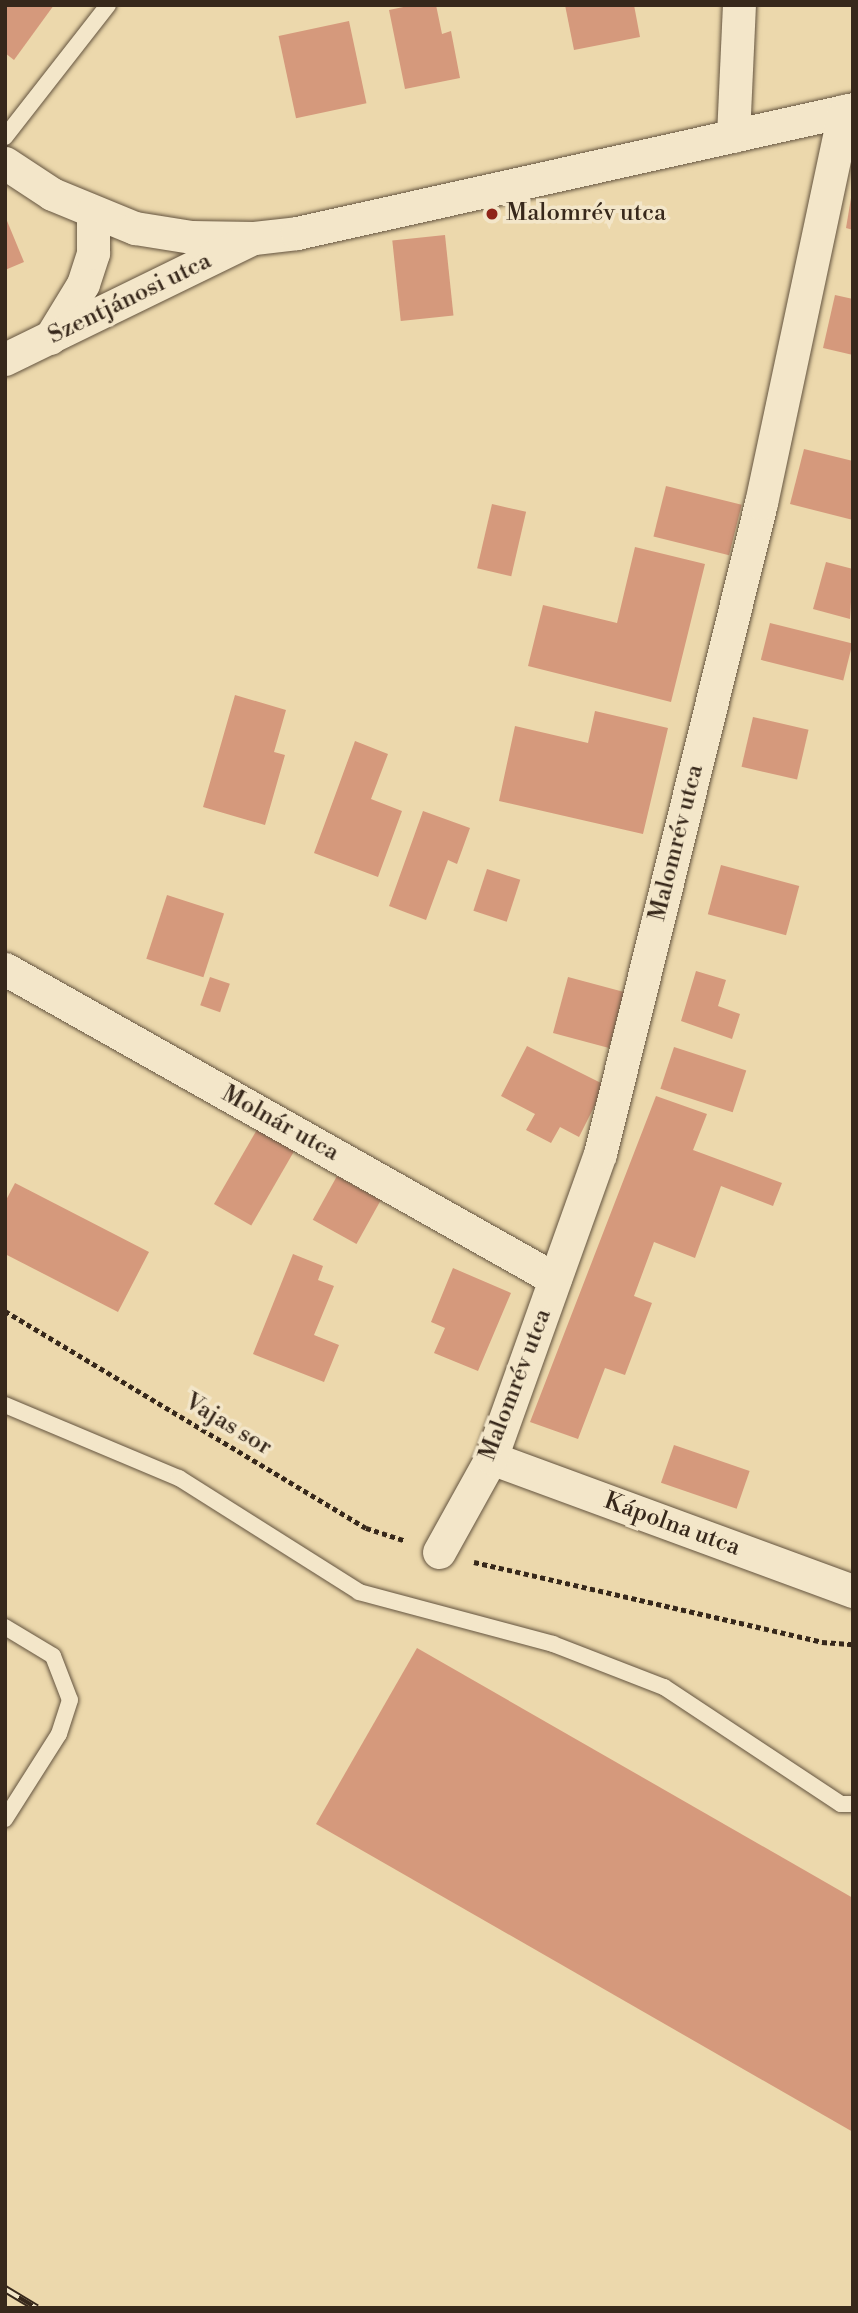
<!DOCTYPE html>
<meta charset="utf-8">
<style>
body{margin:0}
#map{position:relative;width:858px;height:2313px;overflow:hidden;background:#ecd8ac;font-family:"Libre Bodoni",serif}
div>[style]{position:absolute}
.building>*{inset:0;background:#d5997c;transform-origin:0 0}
.path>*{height:4.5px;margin-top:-2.25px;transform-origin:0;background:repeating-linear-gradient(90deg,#37281b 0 5px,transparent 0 8.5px)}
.roads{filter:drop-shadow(0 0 2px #64543f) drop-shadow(0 0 2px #64543f)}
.lane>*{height:16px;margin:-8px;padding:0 8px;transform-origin:8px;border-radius:8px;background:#f3e6c9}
.street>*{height:33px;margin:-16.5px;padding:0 16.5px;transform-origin:16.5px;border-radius:16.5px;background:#f3e6c9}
.rail>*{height:8px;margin-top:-4px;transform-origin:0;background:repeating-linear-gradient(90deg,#f3e6c9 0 16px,#37281b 0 32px);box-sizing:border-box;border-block:2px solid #37281b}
.dots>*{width:19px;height:19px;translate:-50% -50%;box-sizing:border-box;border:4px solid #f3e6c9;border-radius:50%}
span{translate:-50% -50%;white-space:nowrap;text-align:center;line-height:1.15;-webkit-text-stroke:7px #f3e6c9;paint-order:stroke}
.poi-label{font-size:24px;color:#37281b}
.left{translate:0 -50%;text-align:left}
.street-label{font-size:24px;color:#37281b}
.frame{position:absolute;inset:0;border:7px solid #37281b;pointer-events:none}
</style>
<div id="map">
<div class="building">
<div style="clip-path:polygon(5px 5px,54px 5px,14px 60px,5px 53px)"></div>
<div style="clip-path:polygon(413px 5px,436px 5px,442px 34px,451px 31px,460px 78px,405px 89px,389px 10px)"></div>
<div style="clip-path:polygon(565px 5px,634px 5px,640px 37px,574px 50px)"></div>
<div style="left:349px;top:21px;width:84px;height:72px;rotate:78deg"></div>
<div style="clip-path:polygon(851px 198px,853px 198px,853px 230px,846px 228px)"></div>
<div style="clip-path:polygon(5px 216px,24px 262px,5px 270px)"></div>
<div style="left:445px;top:235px;width:81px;height:53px;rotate:84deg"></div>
<div style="clip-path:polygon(835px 295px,853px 299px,853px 355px,823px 348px)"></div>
<div style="clip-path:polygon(804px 449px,853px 461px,853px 520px,790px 504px)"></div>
<div style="left:666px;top:486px;width:78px;height:52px;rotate:14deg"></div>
<div style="left:492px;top:504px;width:35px;height:66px;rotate:13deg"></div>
<div style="clip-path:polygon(635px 547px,705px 564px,671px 702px,528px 666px,543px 605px,617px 623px)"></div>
<div style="clip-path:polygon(826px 562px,853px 569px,850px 619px,813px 609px)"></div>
<div style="left:770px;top:623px;width:85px;height:38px;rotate:14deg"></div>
<div style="clip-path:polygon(235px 695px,286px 710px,274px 752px,285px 755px,265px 825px,203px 807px)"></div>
<div style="clip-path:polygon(595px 711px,668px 728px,643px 834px,499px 801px,515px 726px,588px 743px)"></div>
<div style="left:753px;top:717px;width:57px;height:51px;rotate:13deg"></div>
<div style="clip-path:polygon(355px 741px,388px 754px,371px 799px,402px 811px,378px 877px,314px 853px)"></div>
<div style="clip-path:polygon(423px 811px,470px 828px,457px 864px,448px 860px,426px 920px,389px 906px)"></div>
<div style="left:721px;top:865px;width:81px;height:51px;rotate:15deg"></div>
<div style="left:487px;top:869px;width:35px;height:44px;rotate:18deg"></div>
<div style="left:167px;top:895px;width:60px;height:67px;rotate:18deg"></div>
<div style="clip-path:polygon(696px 971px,726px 980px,718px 1006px,740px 1014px,732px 1039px,681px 1021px)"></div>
<div style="left:210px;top:977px;width:21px;height:30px;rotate:19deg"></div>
<div style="left:568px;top:977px;width:58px;height:58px;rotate:15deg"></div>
<div style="clip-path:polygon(527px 1046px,605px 1085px,579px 1137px,560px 1127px,551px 1143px,526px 1130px,535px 1114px,501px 1096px)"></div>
<div style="left:674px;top:1047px;width:76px;height:44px;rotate:18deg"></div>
<div style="clip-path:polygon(656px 1096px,707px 1114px,693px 1150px,782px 1183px,773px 1206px,721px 1186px,695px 1258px,654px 1242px,634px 1296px,652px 1303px,625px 1375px,605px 1368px,578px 1439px,530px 1422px)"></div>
<div style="left:259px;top:1126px;width:43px;height:90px;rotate:30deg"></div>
<div style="left:337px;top:1176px;width:50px;height:50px;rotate:29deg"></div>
<div style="clip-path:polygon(15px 1183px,149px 1252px,118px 1312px,5px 1254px,5px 1202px)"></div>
<div style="clip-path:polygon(293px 1254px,323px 1266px,318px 1280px,334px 1286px,314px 1335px,339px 1345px,324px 1382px,253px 1354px)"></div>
<div style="clip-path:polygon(453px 1268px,511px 1293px,478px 1371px,434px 1353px,445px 1328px,431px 1322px)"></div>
<div style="left:674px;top:1445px;width:80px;height:40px;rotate:19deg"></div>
<div style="clip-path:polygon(417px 1648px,853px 1898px,853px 2132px,316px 1824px)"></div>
</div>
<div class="path">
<div style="left:5px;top:1311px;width:421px;rotate:31deg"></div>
<div style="left:366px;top:1528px;width:42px;rotate:18deg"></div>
<div style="left:474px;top:1562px;width:357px;rotate:12.9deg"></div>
<div style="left:822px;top:1642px;width:31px;rotate:4deg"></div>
</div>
<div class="roads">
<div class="lane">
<div style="left:5px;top:137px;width:167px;rotate:-52deg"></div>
<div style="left:5px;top:1405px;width:189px;rotate:22.8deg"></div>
<div style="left:179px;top:1478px;width:213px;rotate:32.3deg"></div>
<div style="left:359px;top:1592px;width:201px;rotate:15deg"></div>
<div style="left:553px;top:1644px;width:119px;rotate:21.2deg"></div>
<div style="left:664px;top:1687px;width:212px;rotate:33.5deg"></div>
<div style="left:841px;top:1804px;width:12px"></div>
<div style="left:5px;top:1627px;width:56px;rotate:31.1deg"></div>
<div style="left:53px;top:1656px;width:47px;rotate:68.9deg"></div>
<div style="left:70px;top:1700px;width:36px;rotate:108deg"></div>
<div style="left:59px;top:1734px;width:101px;rotate:122.4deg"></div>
</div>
<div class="street">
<div style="left:733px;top:136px;width:131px;rotate:-87.4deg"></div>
<div style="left:5px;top:163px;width:56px;rotate:33.4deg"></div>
<div style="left:52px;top:194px;width:90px;rotate:22.3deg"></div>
<div style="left:135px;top:228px;width:57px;rotate:9.1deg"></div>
<div style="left:191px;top:237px;width:63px;rotate:0.9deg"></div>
<div style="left:254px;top:238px;width:43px;rotate:-6.6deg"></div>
<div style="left:297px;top:233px;width:570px;rotate:-12.57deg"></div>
<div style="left:50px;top:338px;width:63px;rotate:-58.6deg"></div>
<div style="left:83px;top:284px;width:33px;rotate:-72deg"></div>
<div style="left:93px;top:253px;width:41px;rotate:-90deg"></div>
<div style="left:5px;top:359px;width:271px;rotate:-26deg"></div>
<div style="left:5px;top:969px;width:631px;rotate:29.41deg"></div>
<div style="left:491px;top:1458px;width:386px;rotate:20.2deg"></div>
<div style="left:439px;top:1552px;width:107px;rotate:-61deg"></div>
<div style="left:491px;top:1458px;width:323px;rotate:-70.3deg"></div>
<div style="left:600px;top:1154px;width:671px;rotate:-76.11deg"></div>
<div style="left:761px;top:503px;width:401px;rotate:-78deg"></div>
</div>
</div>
<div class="rail">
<div style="left:5px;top:2289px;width:37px;rotate:31deg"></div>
</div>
<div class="dots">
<div style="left:492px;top:214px;background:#8f2418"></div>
</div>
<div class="poi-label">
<span class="left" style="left:506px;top:214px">Malomrév utca</span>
</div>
<div class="street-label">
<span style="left:130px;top:299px;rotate:-26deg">Szentjánosi utca</span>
<span style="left:677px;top:843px;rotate:-76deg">Malomrév utca</span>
<span style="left:280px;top:1124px;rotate:29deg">Molnár utca</span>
<span style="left:516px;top:1385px;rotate:-69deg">Malomrév utca</span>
<span style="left:228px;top:1425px;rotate:31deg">Vajas sor</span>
<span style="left:672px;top:1525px;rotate:20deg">Kápolna utca</span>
</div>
<div class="frame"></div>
</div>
